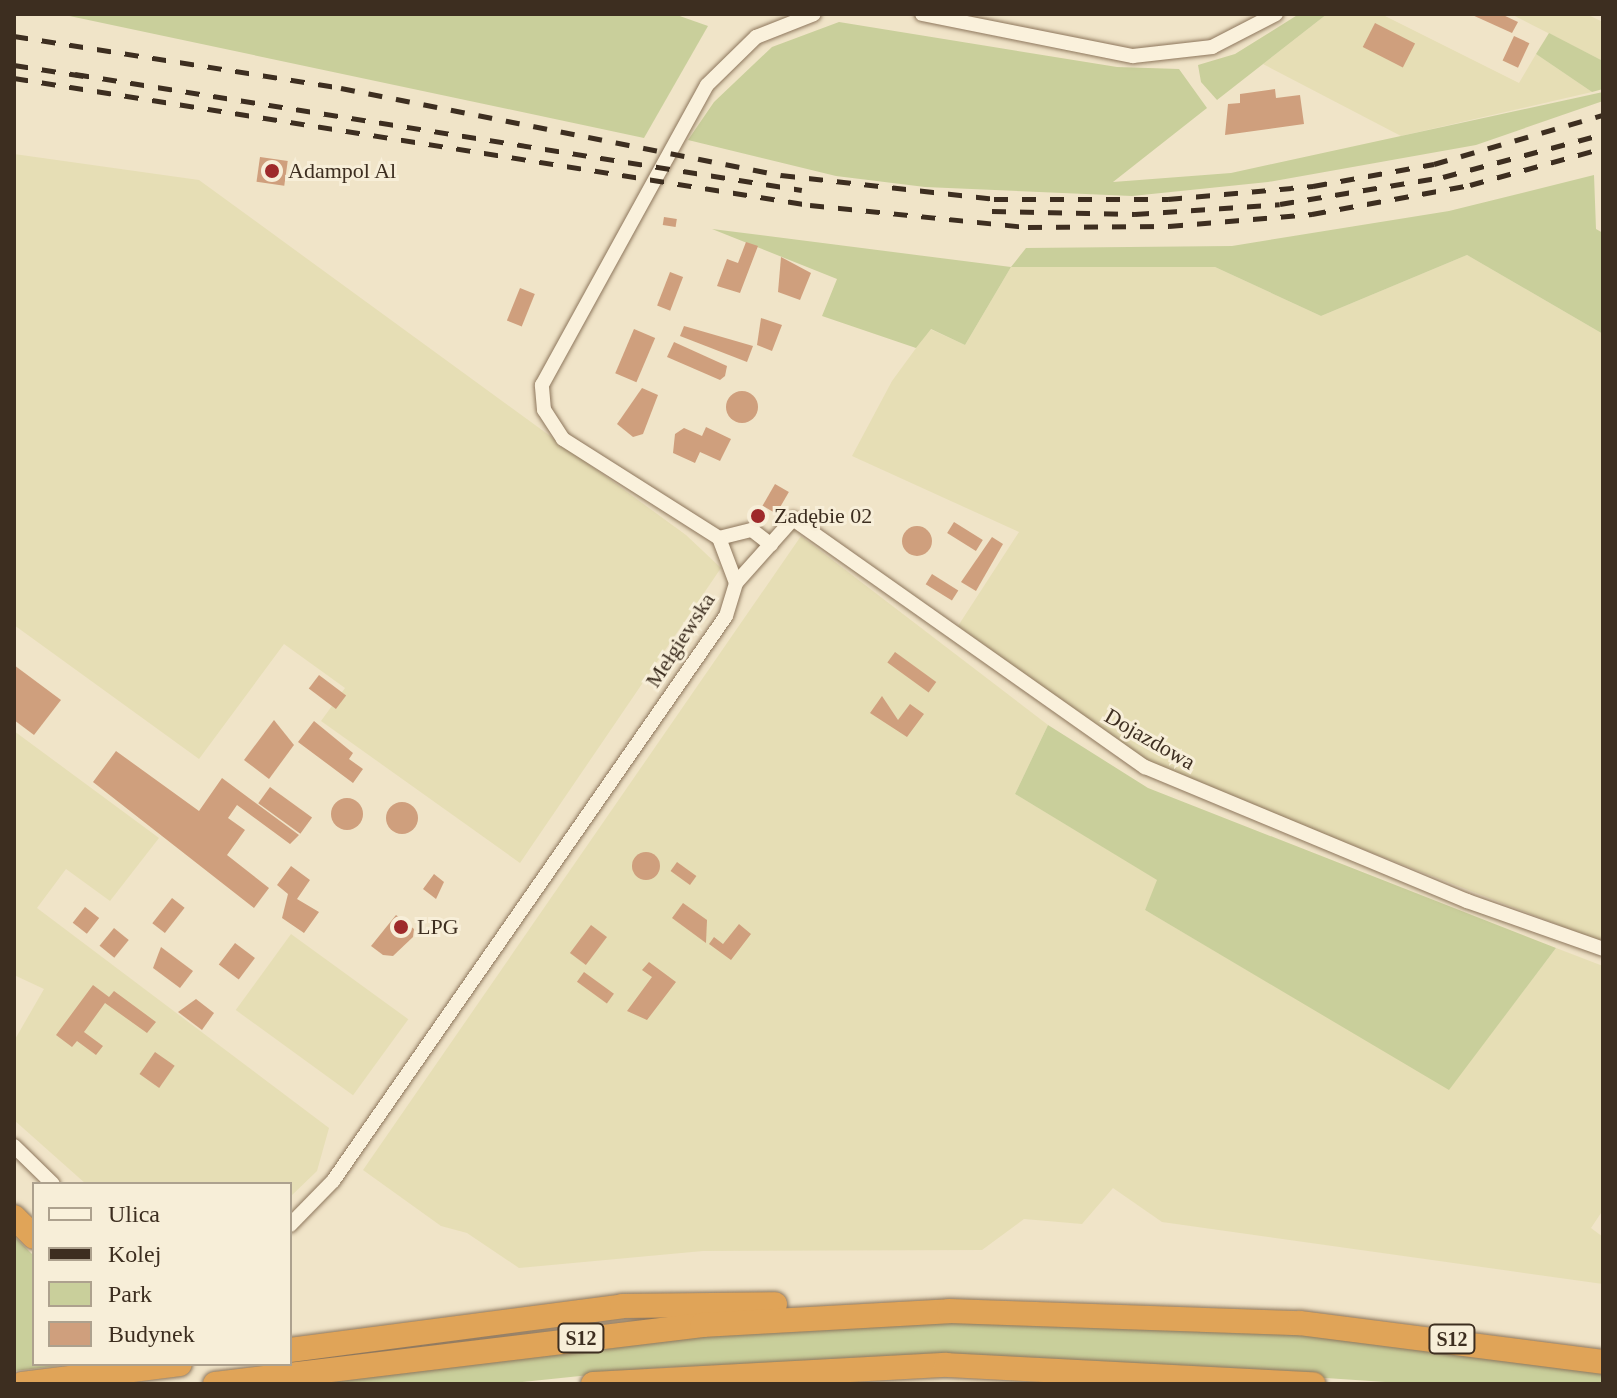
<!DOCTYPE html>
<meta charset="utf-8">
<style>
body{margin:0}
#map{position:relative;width:1617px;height:1398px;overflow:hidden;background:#f0e4c8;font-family:"Times New Roman",serif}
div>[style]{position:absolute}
.farmland>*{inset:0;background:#e6deb5;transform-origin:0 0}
.green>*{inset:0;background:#c9cf9b}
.building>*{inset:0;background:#cf9f7d;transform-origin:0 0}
.round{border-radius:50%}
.roads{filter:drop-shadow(0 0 2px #8d765c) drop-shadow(0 0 2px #8d765c)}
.street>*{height:14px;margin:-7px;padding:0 7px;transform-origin:7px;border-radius:7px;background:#faf1dc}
.highway>*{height:24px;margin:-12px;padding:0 12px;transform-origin:12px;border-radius:12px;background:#e0a458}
.rail>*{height:5px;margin-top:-2.5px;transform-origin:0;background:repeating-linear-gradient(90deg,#3d2e20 0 14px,transparent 0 28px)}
.dots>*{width:22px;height:22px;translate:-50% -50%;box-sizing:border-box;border:4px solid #f7eed8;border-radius:50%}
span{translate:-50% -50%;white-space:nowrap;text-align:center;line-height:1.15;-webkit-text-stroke:6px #f7eed8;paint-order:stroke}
.shield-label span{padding:2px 6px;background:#f7eed8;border:2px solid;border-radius:6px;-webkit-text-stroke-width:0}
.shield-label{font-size:20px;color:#3d2e20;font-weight:700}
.poi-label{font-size:22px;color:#3d2e20}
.left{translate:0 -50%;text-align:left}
.street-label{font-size:22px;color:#3d2e20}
.frame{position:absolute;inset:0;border:16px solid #3d2e20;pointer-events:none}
.legend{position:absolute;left:32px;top:1182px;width:260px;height:184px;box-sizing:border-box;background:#f7eed8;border:2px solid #ada18e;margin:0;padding:10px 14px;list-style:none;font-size:24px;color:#3d2e20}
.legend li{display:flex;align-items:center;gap:16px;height:40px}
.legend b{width:40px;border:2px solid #ada18e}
</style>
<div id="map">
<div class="farmland">
<div style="clip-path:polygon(1327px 14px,1381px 14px,1519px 83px,1536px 54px,1592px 92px,1401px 136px,1263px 64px)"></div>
<div style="clip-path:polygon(1511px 14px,1586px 14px,1603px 22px,1603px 61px)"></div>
<div style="clip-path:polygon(14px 154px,199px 180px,686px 535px,721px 568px,520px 863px,321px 721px,345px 688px,284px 644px,199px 759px,14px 625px)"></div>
<div style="clip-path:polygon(1467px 255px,1603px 334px,1603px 942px,1158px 770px,958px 626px,1019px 532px,852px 456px,892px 381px,930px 329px,965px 345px,1011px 267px,1215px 267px,1321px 316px)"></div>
<div style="clip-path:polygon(801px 536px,1048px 725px,1015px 794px,1158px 880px,1145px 910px,1449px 1089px,1556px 948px,1603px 966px,1603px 1210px,1591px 1228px,1603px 1237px,1603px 1284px,1162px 1222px,1113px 1188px,1082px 1224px,1024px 1219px,982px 1250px,703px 1251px,519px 1268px,467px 1233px,441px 1226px,363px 1170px)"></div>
<div style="clip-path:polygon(14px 731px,159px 838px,110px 901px,66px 869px,37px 908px,329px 1128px,317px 1171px,290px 1197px,290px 1184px,86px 1184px,14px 1120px,14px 1041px,44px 989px,14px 975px)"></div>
<div style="left:291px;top:934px;width:145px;height:94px;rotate:36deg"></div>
</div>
<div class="green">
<div style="clip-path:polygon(60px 14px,674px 14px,708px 26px,644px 138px)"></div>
<div style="clip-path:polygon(1299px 14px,1327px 14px,1217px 100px,1201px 82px,1198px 65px,1235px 54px)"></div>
<div style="clip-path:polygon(839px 22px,1117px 67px,1179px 69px,1207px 108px,1113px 182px,1231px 173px,1603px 92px,1603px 101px,1476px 145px,1268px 182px,1132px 196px,925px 187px,836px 176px,688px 140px,714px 102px,772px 47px)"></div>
<div style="clip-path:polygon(1549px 33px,1603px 61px,1603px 89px,1592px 92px,1536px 54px)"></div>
<div style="clip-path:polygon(1594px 175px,1596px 229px,1603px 233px,1603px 334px,1467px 255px,1321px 316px,1215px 267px,1011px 267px,965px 345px,931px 329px,916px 348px,822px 316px,837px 279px,712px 229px,1011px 267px,1026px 248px,1232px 246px,1449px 211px)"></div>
<div style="clip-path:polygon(1048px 725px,1148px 788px,1556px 948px,1449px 1090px,1145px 910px,1157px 880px,1015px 794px)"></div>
<div style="clip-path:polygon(14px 1236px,34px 1256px,34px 1364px,75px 1364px,14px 1371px)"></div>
<div style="clip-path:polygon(977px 1320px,1341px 1336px,1603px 1373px,1603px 1384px,1415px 1384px,982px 1355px,657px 1368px,504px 1384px,295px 1384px,648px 1340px)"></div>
</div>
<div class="building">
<div style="clip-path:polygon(1470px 14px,1501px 14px,1518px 22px,1512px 33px)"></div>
<div style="left:1375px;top:23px;width:45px;height:27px;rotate:27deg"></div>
<div style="left:1514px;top:36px;width:17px;height:27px;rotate:25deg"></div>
<div style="clip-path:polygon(1275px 89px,1276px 98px,1300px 95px,1304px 124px,1225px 135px,1228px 104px,1240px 103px,1240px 94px)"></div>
<div style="left:260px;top:157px;width:28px;height:25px;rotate:8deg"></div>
<div style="left:664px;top:217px;width:13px;height:8px;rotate:9deg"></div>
<div style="clip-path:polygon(746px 242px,758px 246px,740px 293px,717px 286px,727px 259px,738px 263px)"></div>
<div style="clip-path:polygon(781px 257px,811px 273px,800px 300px,778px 292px)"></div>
<div style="left:670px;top:272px;width:14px;height:36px;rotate:21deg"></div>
<div style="left:520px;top:288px;width:16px;height:35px;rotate:22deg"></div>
<div style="clip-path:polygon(761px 318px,782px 325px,772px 351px,757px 345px)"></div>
<div style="clip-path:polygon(684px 326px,753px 346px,747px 362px,680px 336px)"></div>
<div style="left:634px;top:329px;width:23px;height:48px;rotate:23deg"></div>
<div style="clip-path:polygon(674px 342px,727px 366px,725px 376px,720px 380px,667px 357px)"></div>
<div style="clip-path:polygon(642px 388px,658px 395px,643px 434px,633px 437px,617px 424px)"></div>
<div class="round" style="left:726px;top:391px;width:32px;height:32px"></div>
<div style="clip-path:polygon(706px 427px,731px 439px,720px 461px,700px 452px,695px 463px,673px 453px,675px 434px,684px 428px,702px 436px)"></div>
<div style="left:775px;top:484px;width:16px;height:25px;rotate:30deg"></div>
<div style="left:954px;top:522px;width:34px;height:13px;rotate:32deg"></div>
<div class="round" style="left:902px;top:526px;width:30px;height:30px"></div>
<div style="clip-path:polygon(992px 537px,1003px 544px,976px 591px,961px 582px)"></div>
<div style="left:932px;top:574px;width:31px;height:12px;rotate:32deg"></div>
<div style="left:895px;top:652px;width:51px;height:13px;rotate:36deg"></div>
<div style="clip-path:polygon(14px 665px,61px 700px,34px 735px,14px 720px)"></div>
<div style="left:319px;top:675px;width:34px;height:17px;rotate:37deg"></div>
<div style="clip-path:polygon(882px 696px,898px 720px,910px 704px,924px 714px,907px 737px,870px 713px)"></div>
<div style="clip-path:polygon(274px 720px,294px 745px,269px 779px,244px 760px)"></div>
<div style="clip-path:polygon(314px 721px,353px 753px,349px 759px,363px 769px,353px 783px,298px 742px)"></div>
<div style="clip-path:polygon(116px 751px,199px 811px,222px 778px,299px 835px,290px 844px,237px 805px,228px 818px,245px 830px,227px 855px,269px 888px,254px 908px,93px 782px)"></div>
<div style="left:270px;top:787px;width:52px;height:20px;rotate:36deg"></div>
<div class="round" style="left:331px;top:798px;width:32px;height:32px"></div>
<div class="round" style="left:386px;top:802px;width:32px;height:32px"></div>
<div class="round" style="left:632px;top:852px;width:28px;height:28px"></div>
<div style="left:677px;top:862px;width:24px;height:11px;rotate:36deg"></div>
<div style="clip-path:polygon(291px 866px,310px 880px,297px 899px,319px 912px,304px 933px,282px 918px,288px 894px,277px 885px)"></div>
<div style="clip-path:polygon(434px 874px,444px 882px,436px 899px,423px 889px)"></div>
<div style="left:172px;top:898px;width:16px;height:32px;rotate:38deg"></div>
<div style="clip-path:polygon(683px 903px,707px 920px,706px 943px,672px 918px)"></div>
<div style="left:85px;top:907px;width:18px;height:20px;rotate:38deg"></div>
<div style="clip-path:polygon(396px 915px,414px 929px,413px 937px,393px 956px,383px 955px,371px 946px)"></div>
<div style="clip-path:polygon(739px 924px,751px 934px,731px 960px,709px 944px,714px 937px,723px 944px)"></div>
<div style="left:591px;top:925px;width:20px;height:35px;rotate:37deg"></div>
<div style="left:114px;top:928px;width:19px;height:23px;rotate:39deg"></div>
<div style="left:235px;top:943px;width:25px;height:27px;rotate:37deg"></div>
<div style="clip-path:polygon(161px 947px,193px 971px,180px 988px,153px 968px)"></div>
<div style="clip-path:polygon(649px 962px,676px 982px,647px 1020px,627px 1011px,652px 977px,642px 970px)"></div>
<div style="left:584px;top:972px;width:37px;height:12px;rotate:36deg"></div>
<div style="clip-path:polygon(93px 985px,109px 997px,114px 991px,156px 1022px,147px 1033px,105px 1003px,84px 1032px,103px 1046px,96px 1055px,77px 1041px,72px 1047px,56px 1035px)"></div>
<div style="clip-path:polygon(196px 999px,214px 1013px,202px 1030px,178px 1012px)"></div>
<div style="left:155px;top:1052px;width:24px;height:27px;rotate:35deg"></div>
</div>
<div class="roads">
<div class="street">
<div style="left:922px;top:14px;width:215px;rotate:11.3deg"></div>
<div style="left:1133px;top:56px;width:80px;rotate:-6.5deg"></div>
<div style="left:1212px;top:47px;width:72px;rotate:-27.3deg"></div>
<div style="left:719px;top:538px;width:34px;rotate:-14deg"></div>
<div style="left:752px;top:530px;width:24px;rotate:38deg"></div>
<div style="left:736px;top:583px;width:86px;rotate:-48.3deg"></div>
<div style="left:793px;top:519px;width:431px;rotate:35.2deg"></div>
<div style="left:1145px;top:767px;width:349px;rotate:22.6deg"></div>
<div style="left:1467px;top:901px;width:144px;rotate:19.4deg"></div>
<div style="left:14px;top:1146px;width:54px;rotate:44.3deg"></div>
<div style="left:290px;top:1225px;width:62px;rotate:-45.7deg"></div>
<div style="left:333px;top:1181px;width:688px;rotate:-55.18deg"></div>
<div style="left:726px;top:616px;width:34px;rotate:-73deg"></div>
<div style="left:736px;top:583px;width:48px;rotate:-110.7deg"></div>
<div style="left:719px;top:538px;width:185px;rotate:-147.6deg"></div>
<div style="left:563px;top:439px;width:35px;rotate:-123deg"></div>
<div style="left:544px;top:410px;width:25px;rotate:-95deg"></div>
<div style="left:542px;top:385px;width:342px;rotate:-61.2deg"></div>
<div style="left:707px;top:85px;width:69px;rotate:-44.4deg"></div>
<div style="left:756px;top:37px;width:62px;rotate:-21.6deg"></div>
</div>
<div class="highway">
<div style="left:14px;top:1217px;width:28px;rotate:45deg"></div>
<div style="left:290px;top:1350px;width:335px;rotate:-7.5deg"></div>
<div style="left:622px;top:1306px;width:153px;rotate:-0.7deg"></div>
<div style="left:22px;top:1384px;width:159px;rotate:-7.2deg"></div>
<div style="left:215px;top:1384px;width:491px;rotate:-6.9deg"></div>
<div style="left:702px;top:1325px;width:247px;rotate:-3.2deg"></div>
<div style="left:949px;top:1311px;width:351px;rotate:2deg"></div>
<div style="left:1300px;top:1323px;width:305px;rotate:7.3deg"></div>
<div style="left:593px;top:1384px;width:354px;rotate:-3.1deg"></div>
<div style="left:946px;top:1365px;width:368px;rotate:3deg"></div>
</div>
</div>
<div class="rail">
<div style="left:14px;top:36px;width:331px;rotate:9deg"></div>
<div style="left:341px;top:88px;width:449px;rotate:11.2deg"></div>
<div style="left:781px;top:175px;width:214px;rotate:6.4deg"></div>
<div style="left:994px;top:199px;width:174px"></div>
<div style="left:1168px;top:199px;width:146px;rotate:-5.1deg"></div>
<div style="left:1313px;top:186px;width:123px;rotate:-10.3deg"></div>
<div style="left:1434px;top:164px;width:176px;rotate:-16.2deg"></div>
<div style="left:14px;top:65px;width:71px;rotate:8.9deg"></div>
<div style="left:75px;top:74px;width:736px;rotate:9.07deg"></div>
<div style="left:14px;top:78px;width:806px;rotate:9.07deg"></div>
<div style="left:810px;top:205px;width:219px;rotate:5.8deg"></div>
<div style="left:1028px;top:227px;width:141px;rotate:-0.4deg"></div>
<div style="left:1169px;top:226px;width:144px;rotate:-4.8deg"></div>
<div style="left:1312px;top:214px;width:161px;rotate:-10.4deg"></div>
<div style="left:1470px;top:185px;width:138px;rotate:-15.5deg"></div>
<div style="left:992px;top:211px;width:143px;rotate:1.2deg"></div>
<div style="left:1135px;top:214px;width:145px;rotate:-3.9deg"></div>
<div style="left:1280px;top:204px;width:165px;rotate:-9.4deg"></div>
<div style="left:1443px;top:177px;width:166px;rotate:-15deg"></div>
</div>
<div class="dots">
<div style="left:272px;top:171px;background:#9e2a2b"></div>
<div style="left:758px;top:516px;background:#9e2a2b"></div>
<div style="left:401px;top:927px;background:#9e2a2b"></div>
</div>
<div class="shield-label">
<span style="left:581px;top:1338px">S12</span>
<span style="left:1452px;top:1339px">S12</span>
</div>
<div class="poi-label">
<span class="left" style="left:288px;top:171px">Adampol Al</span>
<span class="left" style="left:774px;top:516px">Zadębie 02</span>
<span class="left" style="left:417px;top:927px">LPG</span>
</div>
<div class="street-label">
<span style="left:680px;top:640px;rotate:-57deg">Mełgiewska</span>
<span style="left:1150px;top:739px;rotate:30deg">Dojazdowa</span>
</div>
<div class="frame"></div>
<ul class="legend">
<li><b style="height:10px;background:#faf1dc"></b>Ulica</li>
<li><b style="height:10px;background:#3d2e20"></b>Kolej</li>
<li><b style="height:22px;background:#c9cf9b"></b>Park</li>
<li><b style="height:22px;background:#cf9f7d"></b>Budynek</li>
</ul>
</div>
